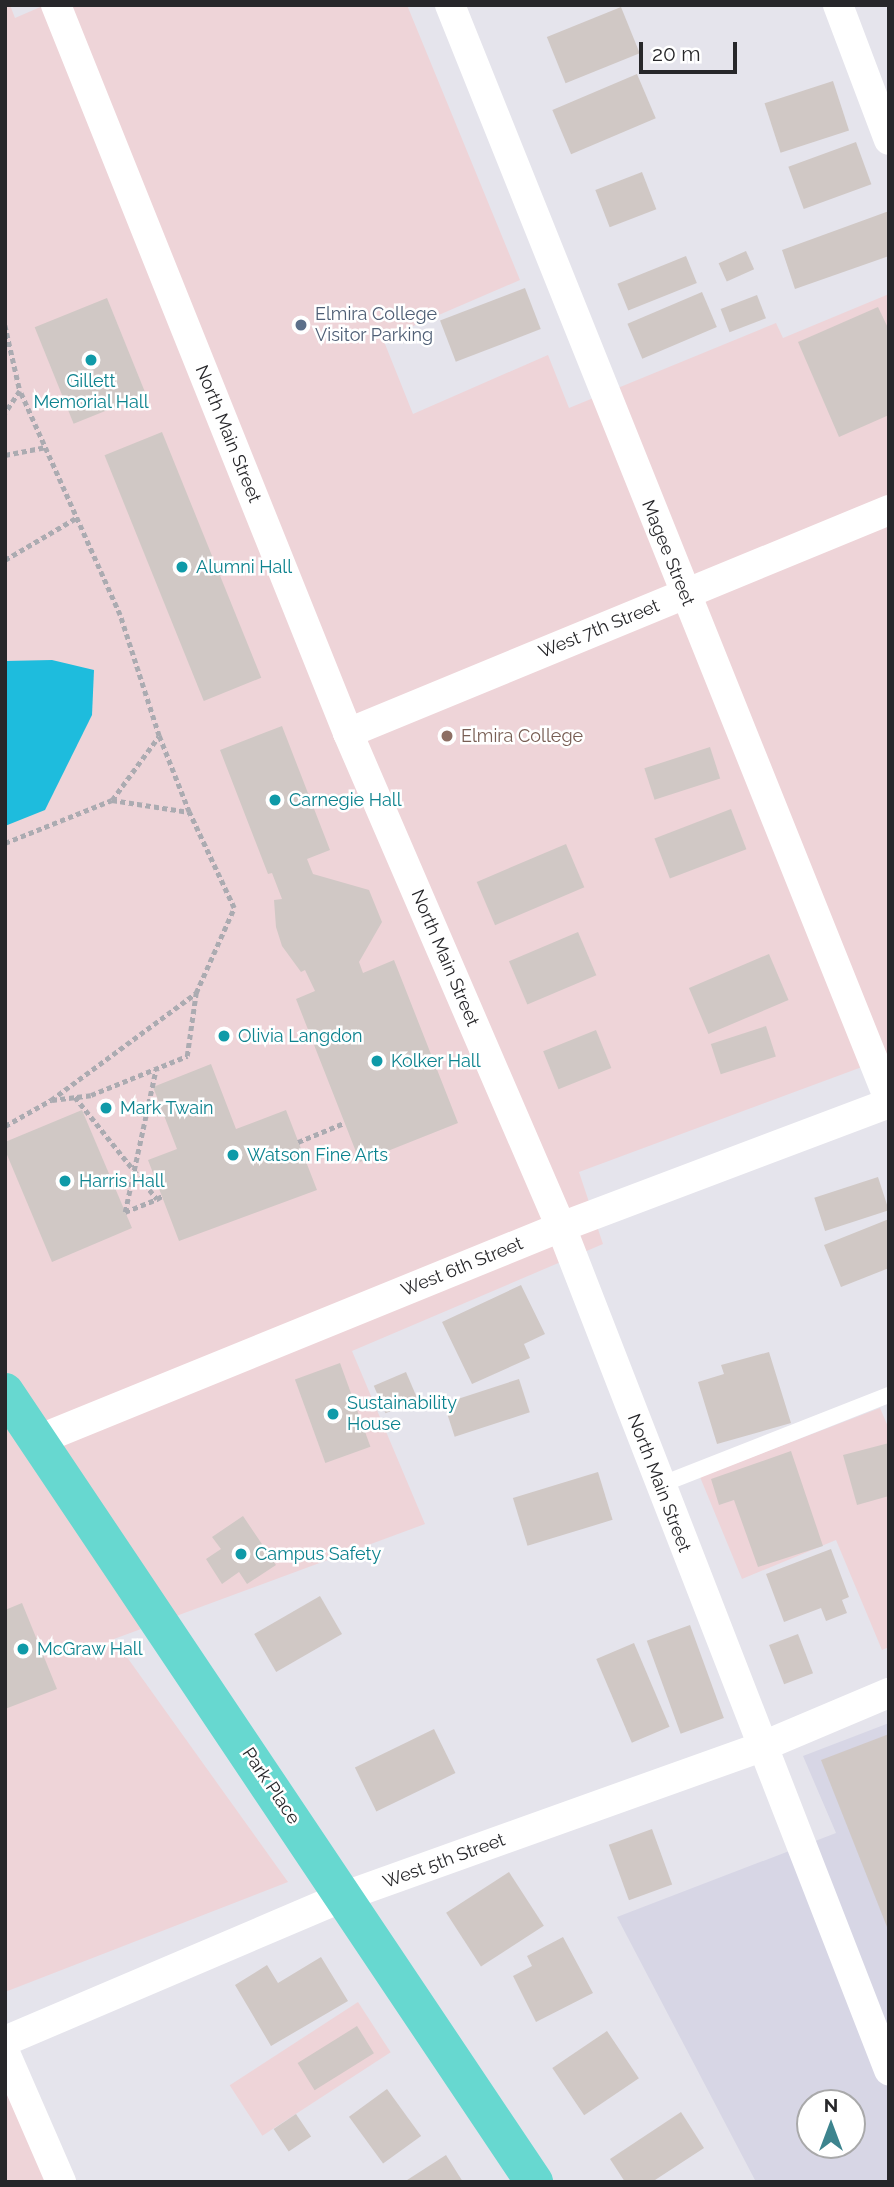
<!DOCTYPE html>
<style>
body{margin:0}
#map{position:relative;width:894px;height:2187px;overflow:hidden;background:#e5e4ec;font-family:Raleway,sans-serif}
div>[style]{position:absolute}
.built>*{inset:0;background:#d7d6e5}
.education>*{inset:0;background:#eed4d8;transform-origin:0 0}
.water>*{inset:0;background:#1ebcdd}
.building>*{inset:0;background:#d0c8c5;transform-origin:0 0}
.path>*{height:4.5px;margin-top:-2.25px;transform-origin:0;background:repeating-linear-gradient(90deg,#ababb1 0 5px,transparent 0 8.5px)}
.lane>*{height:16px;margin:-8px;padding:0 8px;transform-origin:8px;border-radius:8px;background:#fff}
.street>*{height:30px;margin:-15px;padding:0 15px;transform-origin:15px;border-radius:15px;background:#fff}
.primary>*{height:38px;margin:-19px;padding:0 19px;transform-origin:19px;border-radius:19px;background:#67d8d0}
.dots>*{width:19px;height:19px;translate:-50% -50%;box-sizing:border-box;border:4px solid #fff;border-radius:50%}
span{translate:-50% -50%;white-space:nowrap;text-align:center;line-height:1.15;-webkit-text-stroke:5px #fff;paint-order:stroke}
.service-label{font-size:18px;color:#4e5e75}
.left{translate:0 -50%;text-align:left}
.culture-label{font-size:18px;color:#0d838f}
.street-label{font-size:18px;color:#27272a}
.education-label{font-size:18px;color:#785e54}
.frame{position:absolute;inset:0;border:7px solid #27272a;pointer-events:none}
.north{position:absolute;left:796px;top:2089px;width:70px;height:70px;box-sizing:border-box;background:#fff;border:2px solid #a9a9aa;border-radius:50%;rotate:0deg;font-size:19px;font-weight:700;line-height:28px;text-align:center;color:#27272a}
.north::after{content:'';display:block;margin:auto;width:24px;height:32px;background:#3d848e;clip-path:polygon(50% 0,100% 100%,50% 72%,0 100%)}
.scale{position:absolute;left:639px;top:42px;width:98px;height:32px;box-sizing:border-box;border:4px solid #27272a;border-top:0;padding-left:9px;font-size:21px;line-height:24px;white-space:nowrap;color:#27272a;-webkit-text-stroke:5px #fff;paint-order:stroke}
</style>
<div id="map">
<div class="built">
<div style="clip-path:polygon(evenodd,889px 1723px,889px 2182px,756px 2182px,617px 1917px,836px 1833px,803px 1756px,889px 1723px,810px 2103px,852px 2103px,852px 2145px,810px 2145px,810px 2103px)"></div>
</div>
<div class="education">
<div style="clip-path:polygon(5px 5px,10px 5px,15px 18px,45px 5px,407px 5px,520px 280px,383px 339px,413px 414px,548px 355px,569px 408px,776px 323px,783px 338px,889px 294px,889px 1057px,579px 1172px,603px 1244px,352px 1351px,425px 1524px,114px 1639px,288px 1882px,5px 1992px)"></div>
<div style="clip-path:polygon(880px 1408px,889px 1429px,889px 1647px,882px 1650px,836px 1540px,742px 1579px,700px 1477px)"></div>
<div style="left:358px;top:2002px;width:60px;height:153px;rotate:57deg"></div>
<div style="clip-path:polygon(5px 2053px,61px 2182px,5px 2182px)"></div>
</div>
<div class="water">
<div style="clip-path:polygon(52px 660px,94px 670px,92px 715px,45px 810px,5px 826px,5px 661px)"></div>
</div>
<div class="building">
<div style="left:621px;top:7px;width:50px;height:80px;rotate:68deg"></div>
<div style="left:637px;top:74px;width:48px;height:92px;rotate:67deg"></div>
<div style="left:833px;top:81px;width:52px;height:72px;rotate:72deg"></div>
<div style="left:856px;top:142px;width:45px;height:72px;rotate:70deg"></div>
<div style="left:642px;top:172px;width:40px;height:50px;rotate:69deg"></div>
<div style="clip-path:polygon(889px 211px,889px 256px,795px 289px,782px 250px)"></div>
<div style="left:746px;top:251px;width:20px;height:30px;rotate:66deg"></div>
<div style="left:686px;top:256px;width:29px;height:74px;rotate:68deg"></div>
<div style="left:525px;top:288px;width:44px;height:91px;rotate:69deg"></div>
<div style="left:702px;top:292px;width:38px;height:81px;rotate:67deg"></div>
<div style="left:757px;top:295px;width:25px;height:39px;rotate:69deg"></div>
<div style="left:107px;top:298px;width:104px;height:78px;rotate:68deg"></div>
<div style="clip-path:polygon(878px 307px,889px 330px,889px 415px,839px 437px,798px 342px)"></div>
<div style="left:162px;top:432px;width:265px;height:62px;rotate:68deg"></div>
<div style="clip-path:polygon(282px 726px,330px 850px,307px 859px,313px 874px,369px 890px,382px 922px,359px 962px,363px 973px,394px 960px,458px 1123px,360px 1162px,296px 999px,315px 991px,305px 970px,301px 972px,282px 946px,276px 927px,274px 900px,282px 899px,272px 873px,268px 874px,220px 750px)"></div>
<div style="left:710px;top:747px;width:33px;height:69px;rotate:72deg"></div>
<div style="left:731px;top:809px;width:43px;height:82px;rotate:69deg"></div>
<div style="left:566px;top:844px;width:47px;height:97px;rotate:67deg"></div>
<div style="left:578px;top:932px;width:47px;height:75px;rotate:67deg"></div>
<div style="left:769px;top:954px;width:50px;height:87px;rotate:67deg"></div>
<div style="left:766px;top:1026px;width:32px;height:58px;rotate:72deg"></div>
<div style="left:596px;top:1030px;width:41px;height:57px;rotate:68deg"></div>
<div style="clip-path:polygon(211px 1064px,236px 1129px,286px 1110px,317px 1190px,179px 1241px,148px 1160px,177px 1149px,153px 1087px)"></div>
<div style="clip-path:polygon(82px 1110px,132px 1228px,52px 1262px,5px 1150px,5px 1142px)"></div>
<div style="left:878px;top:1177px;width:35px;height:67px;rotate:72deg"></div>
<div style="clip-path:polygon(889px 1219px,889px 1268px,841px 1287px,824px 1245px)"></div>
<div style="clip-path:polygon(521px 1285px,545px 1334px,524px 1344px,530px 1358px,472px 1384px,442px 1322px)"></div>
<div style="clip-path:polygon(769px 1352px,791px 1423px,717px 1444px,698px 1382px,724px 1374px,721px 1365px)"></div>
<div style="left:340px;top:1363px;width:89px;height:48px;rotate:70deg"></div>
<div style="left:406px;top:1372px;width:30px;height:35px;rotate:67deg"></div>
<div style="left:519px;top:1379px;width:35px;height:79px;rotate:72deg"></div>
<div style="clip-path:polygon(889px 1443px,889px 1496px,857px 1505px,843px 1455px)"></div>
<div style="clip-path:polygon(791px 1451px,823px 1546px,758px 1567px,734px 1500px,719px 1505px,711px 1479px)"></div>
<div style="left:598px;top:1472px;width:50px;height:89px;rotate:73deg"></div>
<div style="clip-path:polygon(243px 1516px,276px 1565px,247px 1584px,239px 1572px,222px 1584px,206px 1559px,221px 1549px,212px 1537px)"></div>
<div style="clip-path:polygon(831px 1549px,849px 1597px,842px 1600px,847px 1613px,826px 1621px,821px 1608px,784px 1622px,766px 1574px)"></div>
<div style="left:320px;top:1596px;width:44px;height:76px;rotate:60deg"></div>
<div style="clip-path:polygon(22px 1603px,57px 1689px,5px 1709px,5px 1610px)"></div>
<div style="left:690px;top:1625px;width:99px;height:46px;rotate:70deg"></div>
<div style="left:798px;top:1634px;width:42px;height:31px;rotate:69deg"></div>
<div style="left:634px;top:1643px;width:91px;height:41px;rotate:67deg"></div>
<div style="left:434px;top:1729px;width:49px;height:88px;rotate:64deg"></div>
<div style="clip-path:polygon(889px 1734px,889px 1932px,821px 1760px)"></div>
<div style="left:652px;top:1829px;width:59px;height:46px;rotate:70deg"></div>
<div style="left:509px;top:1872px;width:64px;height:75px;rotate:57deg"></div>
<div style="clip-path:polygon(563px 1937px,593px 1993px,536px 2022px,513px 1976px,532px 1966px,527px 1956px)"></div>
<div style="clip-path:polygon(321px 1957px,348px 2001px,271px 2046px,235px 1985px,267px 1965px,278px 1983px)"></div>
<div style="left:357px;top:2026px;width:32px;height:70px;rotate:58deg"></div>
<div style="left:607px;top:2031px;width:57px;height:66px;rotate:56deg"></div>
<div style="left:387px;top:2089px;width:58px;height:47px;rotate:54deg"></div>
<div style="clip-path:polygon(681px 2112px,704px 2148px,652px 2182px,625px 2182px,610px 2159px)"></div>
<div style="left:296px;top:2114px;width:27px;height:27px;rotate:56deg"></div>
<div style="clip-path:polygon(446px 2155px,463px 2182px,404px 2182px)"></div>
</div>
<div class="path">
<div style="left:5px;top:325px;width:68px;rotate:77.2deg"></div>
<div style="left:20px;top:391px;width:27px;rotate:124deg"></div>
<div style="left:5px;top:455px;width:42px;rotate:-11deg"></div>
<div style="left:5px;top:560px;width:82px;rotate:-30.6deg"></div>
<div style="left:112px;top:800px;width:78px;rotate:8.9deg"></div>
<div style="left:5px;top:843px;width:115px;rotate:-21.9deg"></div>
<div style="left:112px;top:800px;width:79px;rotate:-53.7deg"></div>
<div style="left:75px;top:1097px;width:131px;rotate:51.2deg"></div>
<div style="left:157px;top:1199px;width:6px;rotate:-31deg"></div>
<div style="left:52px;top:1100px;width:39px;rotate:-7deg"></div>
<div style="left:91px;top:1095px;width:104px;rotate:-22.1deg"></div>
<div style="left:187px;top:1056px;width:64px;rotate:-81.9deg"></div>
<div style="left:5px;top:1126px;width:53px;rotate:-29.5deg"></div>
<div style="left:51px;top:1100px;width:180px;rotate:-36.4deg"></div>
<div style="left:196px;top:993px;width:93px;rotate:-65.9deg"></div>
<div style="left:234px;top:908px;width:106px;rotate:-115.1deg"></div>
<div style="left:189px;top:812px;width:82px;rotate:-111.5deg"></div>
<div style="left:159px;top:736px;width:127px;rotate:-107.9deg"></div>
<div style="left:120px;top:615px;width:245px;rotate:-114.1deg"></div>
<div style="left:298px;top:1142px;width:50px;rotate:-22.4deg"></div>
<div style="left:125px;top:1212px;width:146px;rotate:-77.8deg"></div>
<div style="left:125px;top:1212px;width:35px;rotate:-22deg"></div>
</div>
<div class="lane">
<div style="left:660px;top:1485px;width:246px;rotate:-21.5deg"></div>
</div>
<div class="street">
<div style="left:56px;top:5px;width:784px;rotate:68.14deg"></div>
<div style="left:348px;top:733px;width:538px;rotate:66.68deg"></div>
<div style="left:561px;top:1227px;width:905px;rotate:68.74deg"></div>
<div style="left:450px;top:5px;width:1179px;rotate:68.14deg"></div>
<div style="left:838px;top:5px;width:144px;rotate:69.3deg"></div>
<div style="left:348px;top:733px;width:585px;rotate:-22.4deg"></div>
<div style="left:38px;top:1440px;width:565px;rotate:-22.16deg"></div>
<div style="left:561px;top:1227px;width:351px;rotate:-20.7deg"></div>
<div style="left:5px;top:2041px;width:370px;rotate:-23.1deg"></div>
<div style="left:345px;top:1896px;width:442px;rotate:-19.7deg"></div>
<div style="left:761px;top:1747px;width:139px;rotate:-22.9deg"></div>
<div style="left:5px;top:2053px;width:141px;rotate:66.5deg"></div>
</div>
<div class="primary">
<div style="left:5px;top:1392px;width:951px;rotate:56.19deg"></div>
</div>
<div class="dots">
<div style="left:301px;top:325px;background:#5c6f8a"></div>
<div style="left:91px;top:360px;background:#0f9aa8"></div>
<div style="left:182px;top:567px;background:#0f9aa8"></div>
<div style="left:447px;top:736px;background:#8d6e63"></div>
<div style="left:275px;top:800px;background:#0f9aa8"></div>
<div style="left:224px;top:1036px;background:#0f9aa8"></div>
<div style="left:377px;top:1061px;background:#0f9aa8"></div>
<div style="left:106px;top:1108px;background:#0f9aa8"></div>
<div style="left:233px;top:1155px;background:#0f9aa8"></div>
<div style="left:65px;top:1181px;background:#0f9aa8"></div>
<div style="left:333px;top:1414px;background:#0f9aa8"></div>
<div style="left:241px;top:1554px;background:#0f9aa8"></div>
<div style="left:23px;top:1649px;background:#0f9aa8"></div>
</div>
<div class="service-label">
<span class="left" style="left:315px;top:325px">Elmira College<br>Visitor Parking</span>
</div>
<div class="culture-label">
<span style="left:91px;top:392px">Gillett<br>Memorial Hall</span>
<span class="left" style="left:196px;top:567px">Alumni Hall</span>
<span class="left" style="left:289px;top:800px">Carnegie Hall</span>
<span class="left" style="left:238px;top:1036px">Olivia Langdon</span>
<span class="left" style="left:391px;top:1061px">Kolker Hall</span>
<span class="left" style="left:120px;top:1108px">Mark Twain</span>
<span class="left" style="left:247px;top:1155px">Watson Fine Arts</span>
<span class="left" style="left:79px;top:1181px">Harris Hall</span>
<span class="left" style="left:347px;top:1414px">Sustainability<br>House</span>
<span class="left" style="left:255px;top:1554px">Campus Safety</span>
<span class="left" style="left:37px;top:1649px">McGraw Hall</span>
</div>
<div class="street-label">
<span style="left:228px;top:434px;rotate:68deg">North Main Street</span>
<span style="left:668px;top:553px;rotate:68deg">Magee Street</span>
<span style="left:599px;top:629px;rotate:-22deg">West 7th Street</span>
<span style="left:445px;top:958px;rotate:67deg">North Main Street</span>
<span style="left:462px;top:1267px;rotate:-22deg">West 6th Street</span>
<span style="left:659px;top:1483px;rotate:69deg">North Main Street</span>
<span style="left:271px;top:1786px;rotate:56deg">Park Place</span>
<span style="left:444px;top:1861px;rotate:-20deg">West 5th Street</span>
</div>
<div class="education-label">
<span class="left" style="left:461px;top:736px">Elmira College</span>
</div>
<div class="frame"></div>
<div class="north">N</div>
<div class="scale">20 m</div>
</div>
